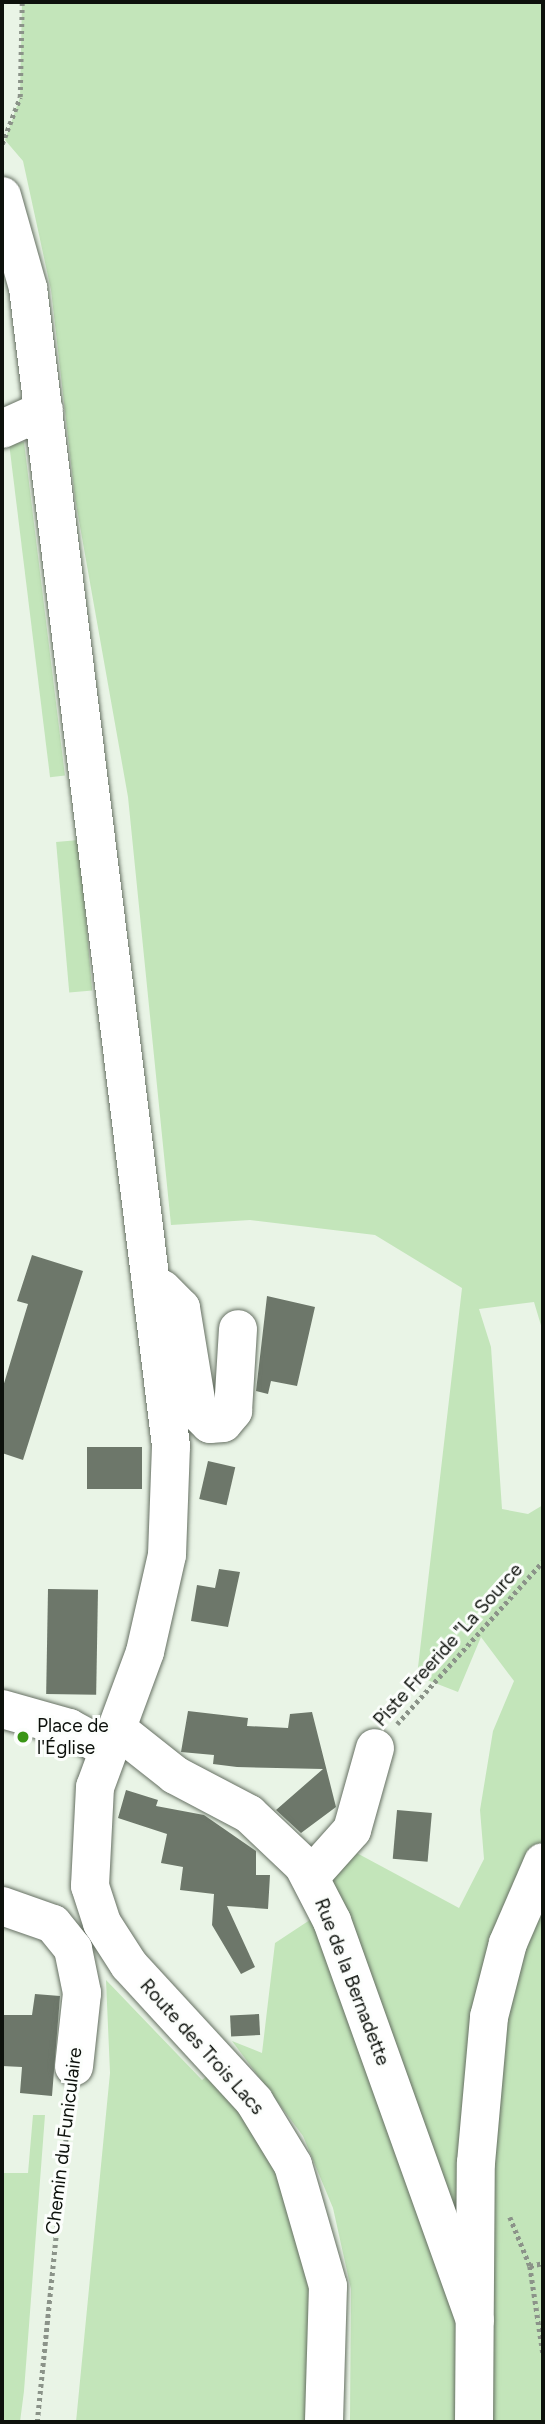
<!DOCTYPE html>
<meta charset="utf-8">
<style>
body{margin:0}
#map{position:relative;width:545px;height:2424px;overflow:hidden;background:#e9f4e6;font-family:Figtree,sans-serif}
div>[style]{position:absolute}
.green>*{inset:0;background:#c3e5ba;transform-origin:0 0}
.building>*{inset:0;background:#6d776a;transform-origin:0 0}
.path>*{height:4.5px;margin-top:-2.25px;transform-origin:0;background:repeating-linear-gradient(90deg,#8b9389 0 3.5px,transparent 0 7px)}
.roads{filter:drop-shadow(0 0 2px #667063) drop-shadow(0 0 2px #667063)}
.minor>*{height:38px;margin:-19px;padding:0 19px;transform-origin:19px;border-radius:19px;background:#fff}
.dots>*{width:19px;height:19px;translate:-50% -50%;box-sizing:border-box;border:4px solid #fcfefc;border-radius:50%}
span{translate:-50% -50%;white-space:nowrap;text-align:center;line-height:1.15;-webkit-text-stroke:6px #fcfefc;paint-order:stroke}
.street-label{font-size:19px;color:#0d110c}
.poi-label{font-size:19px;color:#0d110c}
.left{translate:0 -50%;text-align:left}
.frame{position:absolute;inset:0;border:4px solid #0d110c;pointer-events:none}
</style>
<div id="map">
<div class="green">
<div style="clip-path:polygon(22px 2px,543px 2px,543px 1332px,534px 1302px,479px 1309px,491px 1347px,502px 1509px,528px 1514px,543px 1505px,543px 2422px,76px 2422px,110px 2073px,106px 1980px,202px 2080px,211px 2073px,278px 2168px,342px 2421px,350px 2420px,351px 2289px,333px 2208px,303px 2136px,232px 2041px,262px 2053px,275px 1943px,322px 1912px,329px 1878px,353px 1851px,459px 1908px,484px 1859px,480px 1810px,493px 1731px,514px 1681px,481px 1637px,458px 1692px,417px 1676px,462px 1288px,375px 1235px,250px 1220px,171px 1225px,128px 797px,75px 498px,51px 290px,23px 161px,5px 140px,20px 97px)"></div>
<div style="left:24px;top:442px;width:336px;height:15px;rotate:83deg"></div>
<div style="left:79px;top:840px;width:151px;height:23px;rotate:85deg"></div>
<div style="clip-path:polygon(33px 2115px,45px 2115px,24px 2391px,20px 2422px,2px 2422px,2px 2173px,28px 2173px)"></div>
</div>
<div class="building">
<div style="clip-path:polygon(32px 1255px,83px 1271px,23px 1460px,2px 1453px,2px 1390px,28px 1304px,17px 1301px)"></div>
<div style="clip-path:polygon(267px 1296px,315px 1307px,297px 1386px,271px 1381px,268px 1394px,256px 1391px)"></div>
<div style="left:87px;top:1447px;width:55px;height:42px"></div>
<div style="left:208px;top:1461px;width:28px;height:39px;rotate:13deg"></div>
<div style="clip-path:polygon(219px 1569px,240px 1572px,228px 1627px,191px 1621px,197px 1585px,215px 1588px)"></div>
<div style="left:48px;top:1589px;width:50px;height:105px;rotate:1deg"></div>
<div style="clip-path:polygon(188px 1711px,248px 1718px,247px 1726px,288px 1728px,290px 1714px,312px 1712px,336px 1807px,301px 1833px,276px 1810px,323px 1769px,237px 1767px,213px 1764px,214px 1755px,181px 1752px)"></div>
<div style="clip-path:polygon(126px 1790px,158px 1800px,156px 1806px,204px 1815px,256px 1851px,256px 1875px,270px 1875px,268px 1909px,227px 1906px,255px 1967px,241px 1974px,212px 1925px,214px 1894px,180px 1890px,183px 1867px,161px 1863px,167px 1834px,118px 1818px)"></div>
<div style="left:397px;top:1810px;width:35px;height:49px;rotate:5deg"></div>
<div style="clip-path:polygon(35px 1994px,60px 1996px,52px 2096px,20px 2093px,22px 2067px,2px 2066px,2px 2015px,32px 2015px)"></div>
<div style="left:259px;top:2014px;width:21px;height:29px;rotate:87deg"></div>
</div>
<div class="path">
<div style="left:2px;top:144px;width:50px;rotate:-69deg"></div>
<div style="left:20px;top:97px;width:95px;rotate:-88.8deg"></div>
<div style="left:397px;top:1724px;width:219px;rotate:-48.1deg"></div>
<div style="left:510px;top:2217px;width:53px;rotate:67.8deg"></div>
<div style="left:530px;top:2266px;width:88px;rotate:81.5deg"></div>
<div style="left:530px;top:2266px;width:13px;rotate:-13deg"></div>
<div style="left:37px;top:2422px;width:328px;rotate:-84.2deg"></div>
</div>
<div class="roads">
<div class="minor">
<div style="left:2px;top:196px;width:96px;rotate:74.2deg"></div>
<div style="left:28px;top:288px;width:1167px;rotate:82.96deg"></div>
<div style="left:171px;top:1446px;width:109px;rotate:92.1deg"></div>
<div style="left:167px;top:1555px;width:99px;rotate:102.8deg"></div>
<div style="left:145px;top:1652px;width:144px;rotate:110.3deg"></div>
<div style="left:95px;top:1787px;width:99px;rotate:92.9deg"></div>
<div style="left:90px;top:1886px;width:39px;rotate:72deg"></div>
<div style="left:102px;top:1923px;width:50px;rotate:57.3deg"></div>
<div style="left:129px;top:1965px;width:185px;rotate:47.4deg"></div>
<div style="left:254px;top:2101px;width:75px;rotate:58.6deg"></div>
<div style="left:293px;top:2165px;width:126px;rotate:73.9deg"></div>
<div style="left:328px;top:2286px;width:136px;rotate:91.7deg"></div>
<div style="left:2px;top:429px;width:46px;rotate:-24.3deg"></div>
<div style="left:162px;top:1289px;width:27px;rotate:45deg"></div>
<div style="left:181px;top:1308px;width:105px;rotate:80.7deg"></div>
<div style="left:198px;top:1412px;width:17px;rotate:45deg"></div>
<div style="left:210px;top:1424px;width:13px;rotate:-4deg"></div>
<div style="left:223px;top:1423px;width:16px;rotate:-50deg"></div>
<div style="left:233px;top:1411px;width:82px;rotate:-86.5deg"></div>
<div style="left:2px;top:1709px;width:70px;rotate:15.8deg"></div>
<div style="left:69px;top:1728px;width:44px;rotate:28.3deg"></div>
<div style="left:117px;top:1729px;width:74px;rotate:38.4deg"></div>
<div style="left:175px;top:1775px;width:84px;rotate:27.8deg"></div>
<div style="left:249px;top:1814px;width:74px;rotate:43.4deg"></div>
<div style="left:303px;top:1865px;width:63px;rotate:62.6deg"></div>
<div style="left:332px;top:1921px;width:424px;rotate:70.3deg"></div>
<div style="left:310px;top:1877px;width:63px;rotate:-48.2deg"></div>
<div style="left:352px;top:1830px;width:85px;rotate:-74.3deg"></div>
<div style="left:2px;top:1906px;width:54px;rotate:19.4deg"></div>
<div style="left:53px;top:1924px;width:32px;rotate:51deg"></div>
<div style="left:73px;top:1949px;width:45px;rotate:78.4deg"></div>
<div style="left:82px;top:1993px;width:74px;rotate:96.2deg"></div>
<div style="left:474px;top:2422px;width:259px;rotate:-89.6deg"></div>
<div style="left:476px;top:2163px;width:147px;rotate:-84.9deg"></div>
<div style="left:489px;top:2017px;width:76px;rotate:-75.6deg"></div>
<div style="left:508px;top:1943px;width:88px;rotate:-66.6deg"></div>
</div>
</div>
<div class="dots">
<div style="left:23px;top:1737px;background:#399615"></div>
</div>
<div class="street-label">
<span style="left:448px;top:1645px;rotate:-48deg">Piste Freeride "La Source</span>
<span style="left:352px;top:1982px;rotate:69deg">Rue de la Bernadette</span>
<span style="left:202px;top:2047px;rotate:48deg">Route des Trois Lacs</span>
<span style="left:64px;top:2141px;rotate:-83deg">Chemin du Funiculaire</span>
</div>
<div class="poi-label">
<span class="left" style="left:37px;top:1737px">Place de<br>l'Église</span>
</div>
<div class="frame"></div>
</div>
